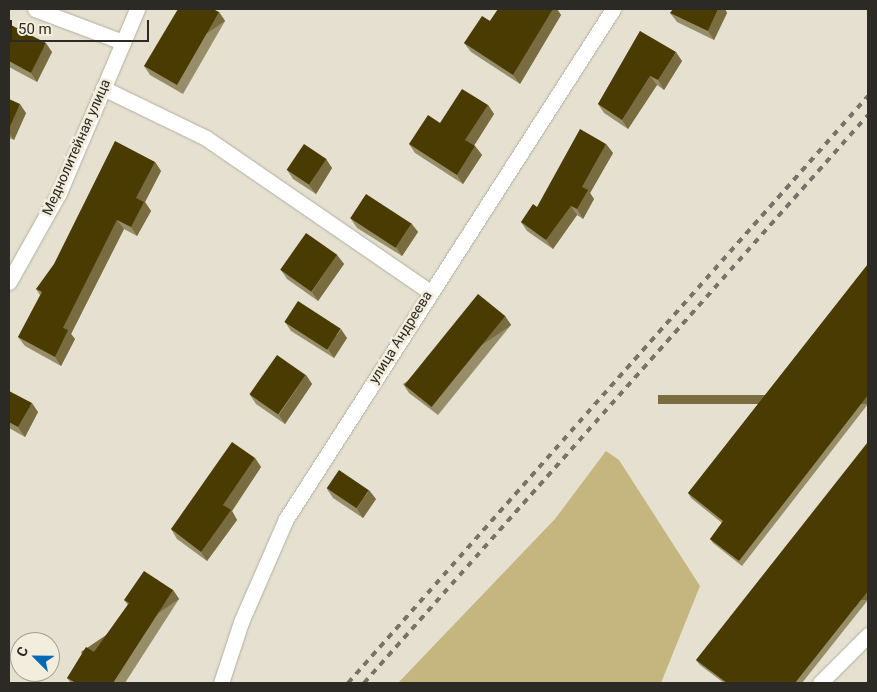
<!DOCTYPE html>
<meta charset="utf-8">
<style>
body{margin:0}
#map{position:relative;width:877px;height:692px;overflow:hidden;background:#e5e0d0;font-family:Roboto,sans-serif}
div>[style]{position:absolute}
.green>*{inset:0;background:#c5b57f}
.roads{filter:drop-shadow(0 0 1px #b3afa0) drop-shadow(0 0 1px #b3afa0)}
.minor>*{height:15px;margin:-7.5px;padding:0 7.5px;transform-origin:7.5px;border-radius:7.5px;background:#fff}
.rail>*{height:4px;margin-top:-2px;transform-origin:0;background:repeating-linear-gradient(90deg,#767369 0 6px,transparent 0 12px)}
.wall>*{inset:0;background:#978e69}
.shaded-wall>*{inset:0;background:#786c40;transform-origin:0 0}
.building>*{inset:0;background:#493b02;transform-origin:0 0}
span{translate:-50% -50%;white-space:nowrap;text-align:center;line-height:1.15;-webkit-text-stroke:5px #f2eddd;paint-order:stroke}
.street-label{font-size:14px;color:#2c2a24}
.frame{position:absolute;inset:0;border:10px solid #2c2a24;pointer-events:none}
.north{position:absolute;left:10px;top:632px;width:50px;height:50px;box-sizing:border-box;background:#f2eddd;border:1px solid #a39f93;border-radius:50%;rotate:293deg;font-size:14px;font-weight:700;line-height:20px;text-align:center;color:#2c2a24}
.north::after{content:'';display:block;margin:auto;width:18px;height:22px;background:#056ab6;clip-path:polygon(50% 0,100% 100%,50% 72%,0 100%)}
.scale{position:absolute;left:10px;top:20px;width:139px;height:22px;box-sizing:border-box;border:2px solid #2c2a24;border-top:0;padding-left:6px;font-size:15px;line-height:18px;white-space:nowrap;color:#2c2a24;-webkit-text-stroke:4px #f2eddd;paint-order:stroke}
</style>
<div id="map">
<div class="green">
<div style="clip-path:polygon(606px 451px,619px 460px,700px 586px,661px 683px,398px 683px,555px 519px)"></div>
</div>
<div class="roads">
<div class="minor">
<div style="left:35px;top:9px;width:94px;rotate:20.6deg"></div>
<div style="left:103px;top:88px;width:114px;rotate:25.9deg"></div>
<div style="left:206px;top:138px;width:270px;rotate:34.5deg"></div>
<div style="left:9px;top:282px;width:102px;rotate:-60.7deg"></div>
<div style="left:59px;top:193px;width:200px;rotate:-67deg"></div>
<div style="left:221px;top:683px;width:64px;rotate:-71.8deg"></div>
<div style="left:241px;top:622px;width:112px;rotate:-66.4deg"></div>
<div style="left:286px;top:519px;width:606px;rotate:-57.33deg"></div>
<div style="left:820px;top:683px;width:68px;rotate:-45deg"></div>
</div>
</div>
<div class="rail">
<div style="left:348px;top:683px;width:784px;rotate:-48.46deg"></div>
<div style="left:364px;top:683px;width:759px;rotate:-48.42deg"></div>
</div>
<div class="wall">
<div style="clip-path:polygon(498px 9px,557px 9px,561px 15px,520px 84px,471px 52px,464px 43px,490px 21px)"></div>
<div style="clip-path:polygon(725px 9px,727px 13px,714px 40px,677px 22px,670px 13px)"></div>
<div style="clip-path:polygon(219px 12px,225px 21px,183px 94px,150px 75px,144px 66px)"></div>
<div style="clip-path:polygon(9px 24px,52px 52px,37px 82px,9px 67px)"></div>
<div style="clip-path:polygon(640px 31px,682px 61px,664px 90px,657px 85px,628px 129px,604px 113px,598px 104px)"></div>
<div style="clip-path:polygon(9px 99px,26px 113px,14px 140px,9px 138px)"></div>
<div style="clip-path:polygon(488px 105px,494px 114px,474px 145px,475px 146px,482px 155px,463px 184px,415px 153px,409px 144px,440px 123px)"></div>
<div style="clip-path:polygon(606px 144px,613px 153px,590px 193px,594px 199px,583px 219px,577px 215px,553px 249px,527px 231px,521px 222px)"></div>
<div style="clip-path:polygon(326px 159px,332px 168px,316px 194px,293px 179px,287px 170px)"></div>
<div style="clip-path:polygon(155px 162px,161px 171px,145px 202px,151px 211px,137px 236px,124px 229px,71px 334px,75px 339px,61px 366px,25px 346px,18px 337px,40px 295px,36px 289px)"></div>
<div style="clip-path:polygon(351px 219px,411px 223px,418px 232px,402px 256px,357px 228px)"></div>
<div style="clip-path:polygon(337px 255px,344px 264px,318px 301px,287px 279px,281px 270px)"></div>
<div style="clip-path:polygon(868px 264px,868px 404px,742px 566px,713px 543px,710px 539px,722px 523px,691px 498px,688px 493px)"></div>
<div style="clip-path:polygon(505px 316px,511px 325px,438px 415px,409px 393px,403px 384px)"></div>
<div style="clip-path:polygon(285px 322px,347px 338px,334px 358px,291px 331px)"></div>
<div style="clip-path:polygon(306px 375px,312px 384px,285px 424px,256px 404px,250px 395px)"></div>
<div style="clip-path:polygon(9px 391px,38px 412px,25px 437px,9px 428px)"></div>
<div style="clip-path:polygon(868px 442px,868px 600px,802px 683px,724px 683px,700px 665px,696px 660px)"></div>
<div style="clip-path:polygon(255px 458px,261px 467px,232px 511px,237px 520px,207px 561px,177px 539px,171px 529px)"></div>
<div style="clip-path:polygon(327px 489px,376px 499px,363px 518px,333px 498px)"></div>
<div style="clip-path:polygon(173px 590px,179px 599px,125px 683px,71px 683px,67px 678px,94px 652px,128px 605px,124px 600px)"></div>
</div>
<div class="shaded-wall">
<div style="clip-path:polygon(553px 9px,557px 9px,561px 15px,520px 84px,513px 75px)"></div>
<div style="clip-path:polygon(718px 9px,725px 9px,727px 13px,714px 40px,708px 31px)"></div>
<div style="left:219px;top:12px;width:11px;height:84px;rotate:56deg"></div>
<div style="clip-path:polygon(46px 43px,52px 52px,37px 82px,31px 73px)"></div>
<div style="clip-path:polygon(676px 52px,682px 61px,664px 90px,658px 80px)"></div>
<div style="clip-path:polygon(650px 76px,657px 85px,628px 129px,622px 120px)"></div>
<div style="clip-path:polygon(20px 104px,26px 113px,14px 140px,9px 133px,9px 129px)"></div>
<div style="clip-path:polygon(488px 105px,494px 114px,472px 149px,465px 140px)"></div>
<div style="clip-path:polygon(606px 144px,613px 153px,590px 193px,594px 199px,583px 219px,577px 209px,582px 187px)"></div>
<div style="clip-path:polygon(475px 146px,482px 155px,463px 184px,457px 175px)"></div>
<div style="clip-path:polygon(326px 159px,332px 168px,316px 194px,309px 185px)"></div>
<div style="clip-path:polygon(155px 162px,161px 171px,145px 202px,151px 211px,137px 236px,131px 227px,136px 198px)"></div>
<div style="clip-path:polygon(571px 206px,577px 215px,553px 249px,546px 240px)"></div>
<div style="clip-path:polygon(117px 220px,124px 229px,71px 334px,75px 339px,61px 366px,55px 357px,63px 328px)"></div>
<div style="clip-path:polygon(411px 223px,418px 232px,402px 256px,396px 247px)"></div>
<div style="clip-path:polygon(337px 255px,344px 264px,318px 301px,312px 292px)"></div>
<div style="left:505px;top:316px;width:11px;height:116px;rotate:56deg"></div>
<div style="clip-path:polygon(341px 329px,347px 338px,334px 358px,328px 349px)"></div>
<div style="clip-path:polygon(306px 375px,312px 384px,285px 424px,279px 415px)"></div>
<div style="left:868px;top:395px;width:9px;height:210px;rotate:90deg"></div>
<div style="clip-path:polygon(32px 403px,38px 412px,25px 437px,18px 427px)"></div>
<div style="clip-path:polygon(255px 458px,261px 467px,232px 511px,237px 520px,207px 561px,201px 552px,223px 505px)"></div>
<div style="clip-path:polygon(369px 490px,376px 499px,363px 518px,357px 509px)"></div>
<div style="left:173px;top:590px;width:11px;height:111px;rotate:56deg"></div>
<div style="left:868px;top:591px;width:9px;height:117px;rotate:90deg"></div>
</div>
<div class="building">
<div style="clip-path:polygon(178px 9px,213px 9px,219px 12px,177px 85px,144px 66px)"></div>
<div style="clip-path:polygon(498px 9px,553px 9px,513px 75px,464px 43px,482px 16px,490px 21px)"></div>
<div style="clip-path:polygon(673px 9px,718px 9px,708px 31px,670px 13px)"></div>
<div style="clip-path:polygon(9px 24px,46px 43px,31px 73px,9px 61px)"></div>
<div style="clip-path:polygon(640px 31px,676px 52px,658px 80px,650px 76px,622px 120px,598px 104px)"></div>
<div style="clip-path:polygon(462px 89px,488px 105px,465px 140px,475px 146px,457px 175px,409px 144px,428px 115px,440px 123px)"></div>
<div style="clip-path:polygon(9px 99px,20px 104px,9px 129px)"></div>
<div style="clip-path:polygon(580px 129px,606px 144px,582px 187px,588px 190px,577px 209px,571px 206px,546px 240px,521px 222px,533px 204px,537px 207px)"></div>
<div style="clip-path:polygon(115px 141px,155px 162px,136px 198px,144px 202px,131px 227px,117px 220px,63px 328px,68px 330px,55px 357px,18px 337px,42px 292px,36px 289px,54px 264px)"></div>
<div style="left:304px;top:144px;width:27px;height:31px;rotate:34deg"></div>
<div style="left:366px;top:194px;width:54px;height:29px;rotate:33deg"></div>
<div style="left:306px;top:233px;width:38px;height:45px;rotate:35deg"></div>
<div style="clip-path:polygon(868px 264px,868px 395px,739px 561px,710px 539px,723px 521px,688px 493px)"></div>
<div style="left:478px;top:294px;width:35px;height:117px;rotate:39deg"></div>
<div style="left:298px;top:301px;width:51px;height:25px;rotate:33deg"></div>
<div style="left:277px;top:355px;width:35px;height:48px;rotate:35deg"></div>
<div style="clip-path:polygon(9px 391px,32px 403px,18px 427px,9px 422px)"></div>
<div style="clip-path:polygon(232px 442px,255px 458px,223px 505px,231px 510px,201px 552px,171px 529px)"></div>
<div style="clip-path:polygon(868px 442px,868px 591px,795px 683px,727px 683px,696px 660px)"></div>
<div style="left:339px;top:470px;width:36px;height:22px;rotate:34deg"></div>
<div style="clip-path:polygon(144px 571px,173px 590px,113px 683px,76px 683px,67px 678px,86px 647px,94px 652px,129px 603px,124px 600px)"></div>
</div>
<div class="street-label">
<span style="left:76px;top:147px;rotate:-66deg">Меднолитейная улица</span>
<span style="left:400px;top:337px;rotate:-58deg">улица Андреева</span>
</div>
<div class="frame"></div>
<div class="north">С</div>
<div class="scale">50 m</div>
</div>
